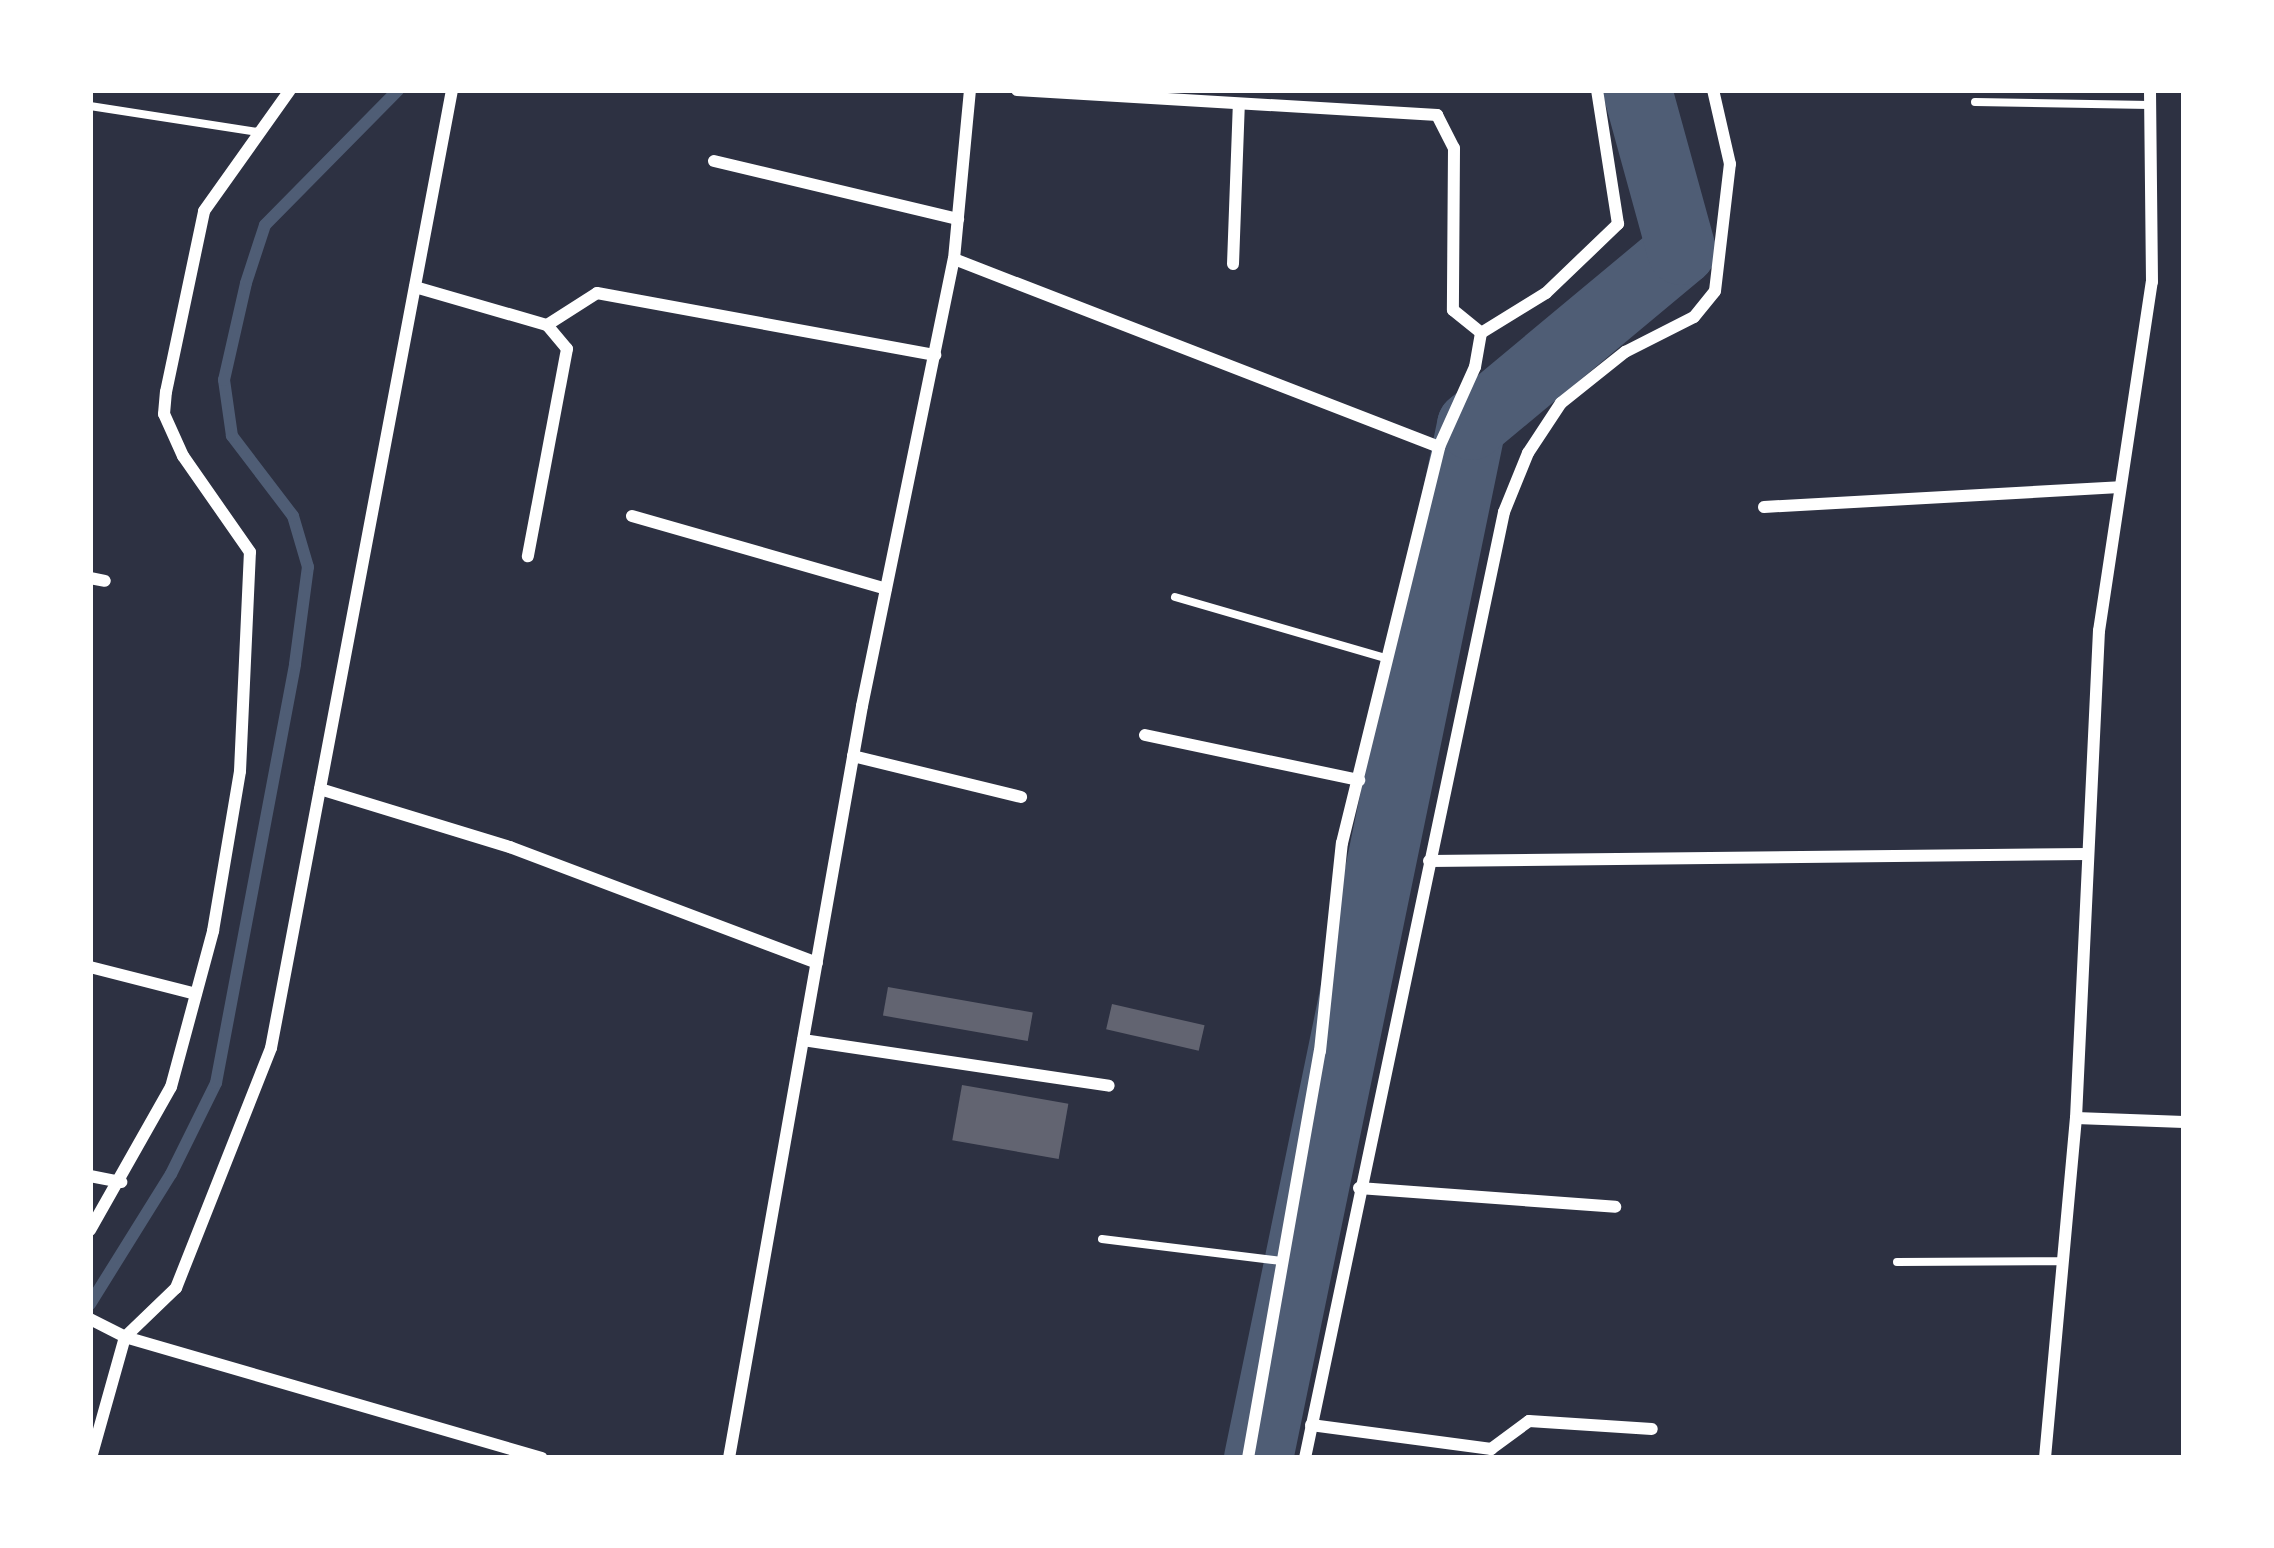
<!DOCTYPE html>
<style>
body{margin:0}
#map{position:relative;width:2274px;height:1548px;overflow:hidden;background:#2d3142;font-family:"Roboto Condensed",sans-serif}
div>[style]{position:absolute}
.stream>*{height:12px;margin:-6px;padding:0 6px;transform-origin:6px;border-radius:6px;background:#4f5d75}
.river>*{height:69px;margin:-34.5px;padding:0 34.5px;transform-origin:34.5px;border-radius:34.5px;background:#4f5d75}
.building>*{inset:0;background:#626471;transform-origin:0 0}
.service>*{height:8px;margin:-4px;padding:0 4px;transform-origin:4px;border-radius:4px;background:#fff}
.minor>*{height:12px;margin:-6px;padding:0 6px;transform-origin:6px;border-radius:6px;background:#fff}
span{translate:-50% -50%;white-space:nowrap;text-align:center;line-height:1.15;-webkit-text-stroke:12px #fff;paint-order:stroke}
.frame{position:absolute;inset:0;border:93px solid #fff;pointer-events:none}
</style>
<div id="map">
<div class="stream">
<div style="left:90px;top:1304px;width:153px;rotate:-58.1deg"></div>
<div style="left:171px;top:1174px;width:102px;rotate:-63.7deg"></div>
<div style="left:216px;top:1083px;width:426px;rotate:-79.3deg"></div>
<div style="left:295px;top:664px;width:98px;rotate:-82.4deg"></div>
<div style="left:308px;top:567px;width:53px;rotate:-106.4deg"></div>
<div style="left:293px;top:516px;width:101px;rotate:-127.3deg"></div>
<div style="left:232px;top:436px;width:57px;rotate:-98.1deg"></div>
<div style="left:224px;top:380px;width:99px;rotate:-77.2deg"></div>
<div style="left:246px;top:283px;width:61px;rotate:-71.9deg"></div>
<div style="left:265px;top:225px;width:190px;rotate:-45.4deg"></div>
</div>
<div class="river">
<div style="left:1258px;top:1458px;width:1055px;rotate:-78.35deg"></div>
<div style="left:1471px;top:425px;width:273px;rotate:-39.8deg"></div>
<div style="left:1681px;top:250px;width:166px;rotate:-105.4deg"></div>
</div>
<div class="building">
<div style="left:888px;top:987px;width:147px;height:29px;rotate:10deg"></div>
<div style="left:1112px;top:1004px;width:95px;height:26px;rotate:13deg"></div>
<div style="left:962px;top:1085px;width:108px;height:56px;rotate:10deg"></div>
</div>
<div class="service">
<div style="left:1975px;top:102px;width:175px;rotate:1deg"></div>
<div style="left:90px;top:106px;width:170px;rotate:8.8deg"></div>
<div style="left:1175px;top:597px;width:222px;rotate:16.2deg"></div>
<div style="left:1102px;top:1239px;width:179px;rotate:7deg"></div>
<div style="left:1897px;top:1262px;width:165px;rotate:-0.3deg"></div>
</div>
<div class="minor">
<div style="left:1017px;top:90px;width:421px;rotate:3.4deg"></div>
<div style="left:1437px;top:115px;width:37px;rotate:63deg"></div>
<div style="left:1454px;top:148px;width:162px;rotate:90.4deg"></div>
<div style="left:1453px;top:310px;width:36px;rotate:39deg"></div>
<div style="left:1481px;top:333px;width:76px;rotate:-31.6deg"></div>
<div style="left:1546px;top:293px;width:100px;rotate:-43.8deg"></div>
<div style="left:1618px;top:224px;width:136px;rotate:-98.9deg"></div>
<div style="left:714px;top:161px;width:251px;rotate:13.4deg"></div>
<div style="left:954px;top:259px;width:520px;rotate:21.19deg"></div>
<div style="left:1233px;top:264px;width:160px;rotate:-87.9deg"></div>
<div style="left:415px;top:287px;width:137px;rotate:16.1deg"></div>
<div style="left:547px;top:325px;width:31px;rotate:50deg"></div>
<div style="left:567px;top:349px;width:211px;rotate:100.7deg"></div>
<div style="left:547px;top:325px;width:59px;rotate:-32.6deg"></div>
<div style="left:597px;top:293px;width:344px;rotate:10.4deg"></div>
<div style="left:1764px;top:507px;width:356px;rotate:-3.2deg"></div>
<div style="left:632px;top:516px;width:264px;rotate:16deg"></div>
<div style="left:90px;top:578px;width:15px;rotate:11deg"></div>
<div style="left:1145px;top:735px;width:219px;rotate:11.9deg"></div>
<div style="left:853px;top:756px;width:173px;rotate:13.7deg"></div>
<div style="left:320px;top:789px;width:199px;rotate:17deg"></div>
<div style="left:510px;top:847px;width:328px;rotate:20.7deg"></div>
<div style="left:1429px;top:861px;width:659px;rotate:-0.61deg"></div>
<div style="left:90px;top:967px;width:109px;rotate:14.3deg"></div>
<div style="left:803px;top:1040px;width:309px;rotate:8.5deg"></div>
<div style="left:2076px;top:1118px;width:108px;rotate:2.1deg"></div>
<div style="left:90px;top:1176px;width:32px;rotate:11deg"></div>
<div style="left:1359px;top:1188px;width:257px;rotate:4.2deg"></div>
<div style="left:90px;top:1230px;width:164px;rotate:-60.5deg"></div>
<div style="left:171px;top:1087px;width:162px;rotate:-74.9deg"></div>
<div style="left:213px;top:931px;width:162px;rotate:-80.4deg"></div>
<div style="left:240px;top:771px;width:219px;rotate:-87.4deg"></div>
<div style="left:250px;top:552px;width:117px;rotate:-124.9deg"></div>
<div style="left:183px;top:456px;width:46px;rotate:-114.3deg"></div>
<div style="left:164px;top:414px;width:22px;rotate:-85deg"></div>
<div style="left:166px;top:392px;width:185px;rotate:-78.1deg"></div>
<div style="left:204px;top:211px;width:148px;rotate:-54.6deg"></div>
<div style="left:90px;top:1319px;width:39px;rotate:27deg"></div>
<div style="left:125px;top:1337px;width:434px;rotate:16.2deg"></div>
<div style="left:1311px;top:1425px;width:182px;rotate:7.6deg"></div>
<div style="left:1491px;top:1449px;width:47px;rotate:-36.4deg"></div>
<div style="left:1529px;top:1421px;width:123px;rotate:3.7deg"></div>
<div style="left:91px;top:1458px;width:126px;rotate:-74.3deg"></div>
<div style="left:125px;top:1337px;width:71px;rotate:-43.9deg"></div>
<div style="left:176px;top:1288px;width:258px;rotate:-68.4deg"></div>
<div style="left:271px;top:1048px;width:975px;rotate:-79.3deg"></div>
<div style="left:729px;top:1458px;width:764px;rotate:-79.97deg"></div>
<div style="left:862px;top:706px;width:456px;rotate:-78.4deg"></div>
<div style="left:954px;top:259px;width:170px;rotate:-84.6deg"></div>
<div style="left:1248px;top:1458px;width:413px;rotate:-80deg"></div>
<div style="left:1320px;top:1051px;width:209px;rotate:-84deg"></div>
<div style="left:1342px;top:843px;width:408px;rotate:-76.2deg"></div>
<div style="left:1439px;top:447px;width:88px;rotate:-65.8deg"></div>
<div style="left:1475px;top:367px;width:35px;rotate:-80deg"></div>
<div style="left:1305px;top:1458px;width:967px;rotate:-78.12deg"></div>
<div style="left:1504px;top:512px;width:64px;rotate:-67.9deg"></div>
<div style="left:1528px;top:453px;width:60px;rotate:-56.6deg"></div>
<div style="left:1561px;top:403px;width:82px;rotate:-38.6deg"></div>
<div style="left:1625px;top:352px;width:77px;rotate:-26.9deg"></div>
<div style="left:1694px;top:317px;width:33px;rotate:-51deg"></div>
<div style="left:1715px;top:291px;width:128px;rotate:-83.3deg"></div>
<div style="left:1730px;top:164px;width:76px;rotate:-102.9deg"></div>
<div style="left:2045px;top:1458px;width:341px;rotate:-84.8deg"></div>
<div style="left:2076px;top:1118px;width:488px;rotate:-87.3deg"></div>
<div style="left:2099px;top:631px;width:353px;rotate:-81.4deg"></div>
<div style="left:2152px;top:282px;width:192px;rotate:-90.6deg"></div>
</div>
<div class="frame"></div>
</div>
